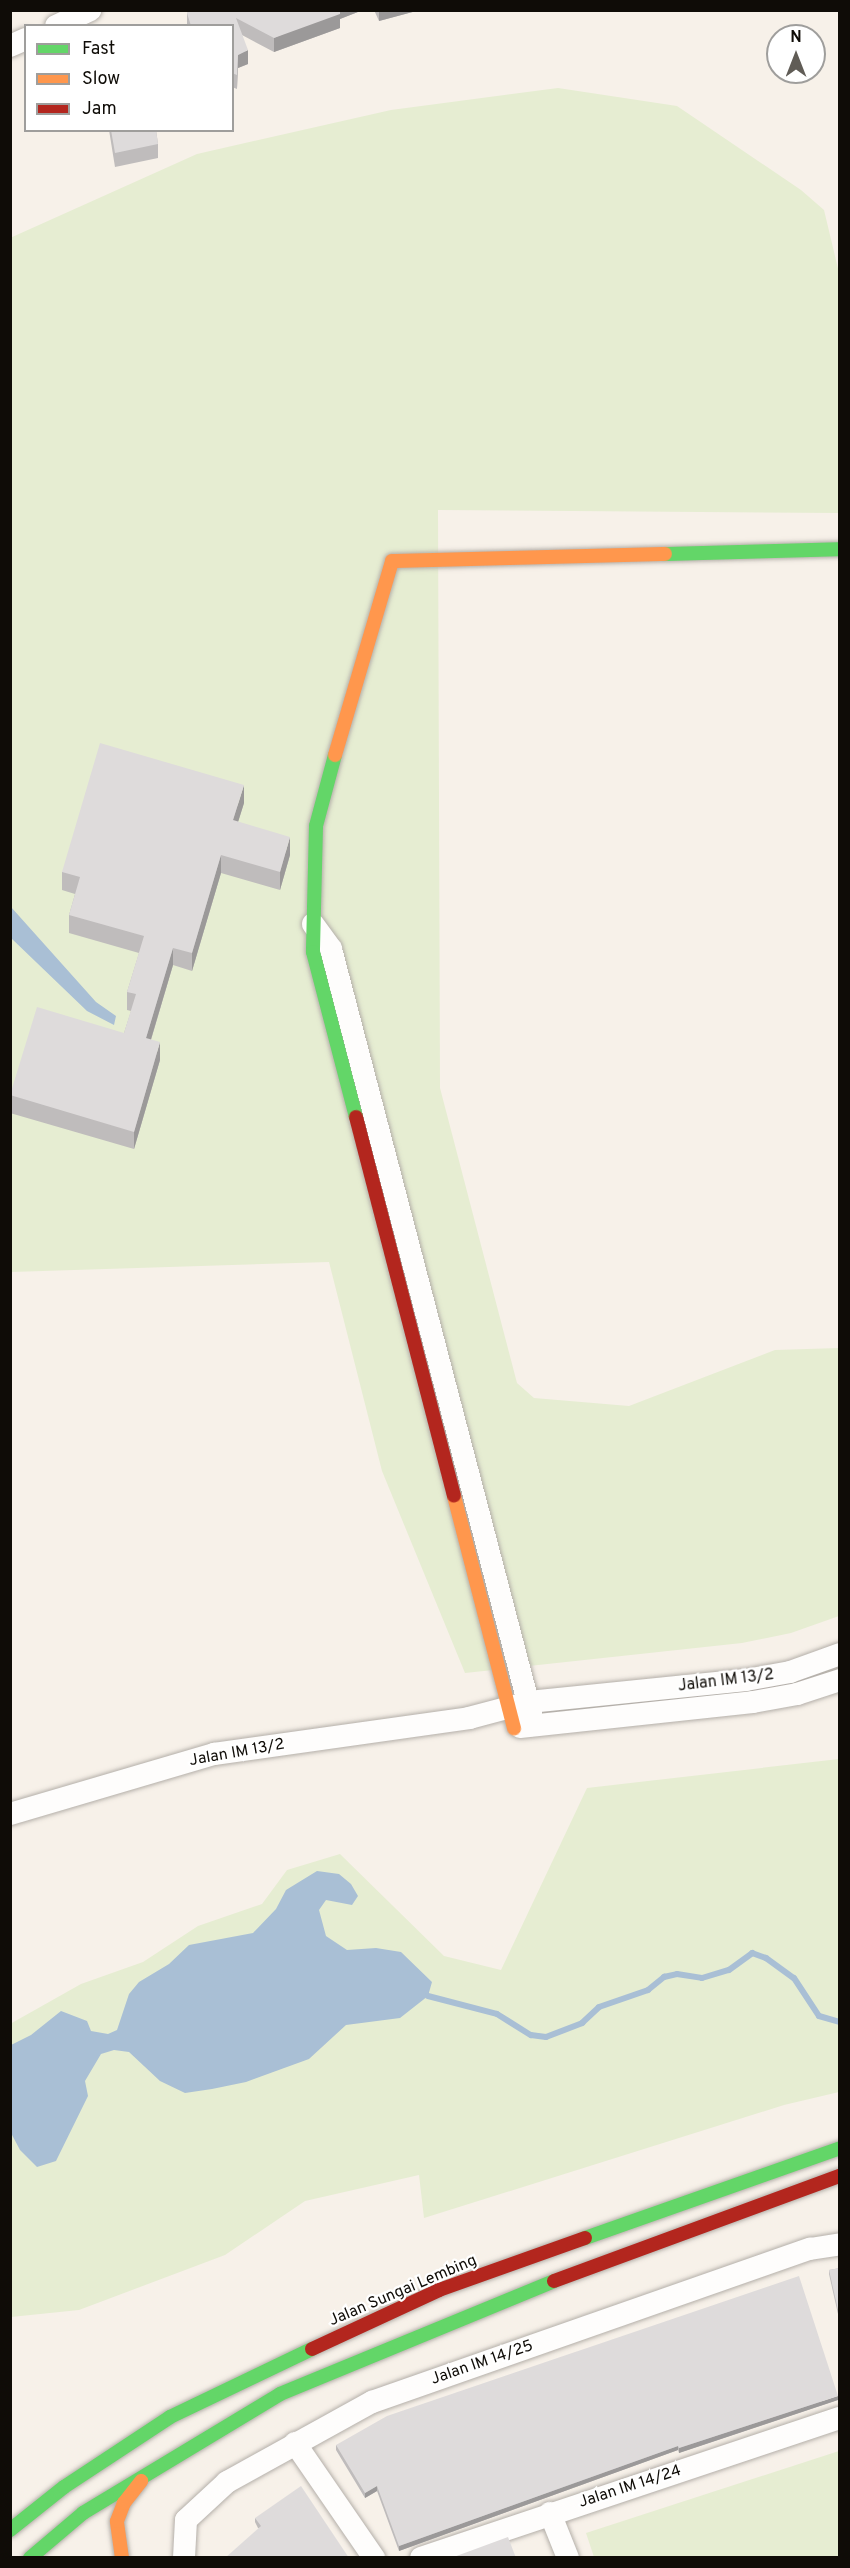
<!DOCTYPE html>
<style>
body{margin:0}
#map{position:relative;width:850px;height:2568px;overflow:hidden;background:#f7f1e9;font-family:Overpass,sans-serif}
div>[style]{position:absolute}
.green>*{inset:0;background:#e6edd2}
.water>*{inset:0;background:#a9bfd5}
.stream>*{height:6px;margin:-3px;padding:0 3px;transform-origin:3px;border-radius:3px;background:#a9bfd5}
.roads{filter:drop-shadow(0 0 2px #b4afa9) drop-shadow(0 0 2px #b4afa9)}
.street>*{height:22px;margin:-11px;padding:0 11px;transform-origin:11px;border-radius:11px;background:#fefdfc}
.fast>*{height:14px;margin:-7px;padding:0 7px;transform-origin:7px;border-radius:7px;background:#63d668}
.slow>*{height:14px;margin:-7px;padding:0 7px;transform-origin:7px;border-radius:7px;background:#ff974d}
.jam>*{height:14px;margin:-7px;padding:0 7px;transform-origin:7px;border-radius:7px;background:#b3261e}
.wall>*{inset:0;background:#bfbcbc}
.shaded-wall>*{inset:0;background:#9b9999}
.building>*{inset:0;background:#dedbdb}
span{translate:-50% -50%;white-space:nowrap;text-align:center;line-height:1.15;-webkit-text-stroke:4.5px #fff;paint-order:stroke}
.street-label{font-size:16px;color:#0f0c07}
.frame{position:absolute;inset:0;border:12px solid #0f0c07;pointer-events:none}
.legend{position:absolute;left:24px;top:24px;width:210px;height:108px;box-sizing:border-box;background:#fff;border:2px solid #9f9e9c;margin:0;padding:8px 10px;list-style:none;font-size:18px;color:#0f0c07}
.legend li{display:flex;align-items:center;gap:12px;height:30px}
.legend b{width:30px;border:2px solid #9f9e9c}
.north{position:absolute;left:766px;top:24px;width:60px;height:60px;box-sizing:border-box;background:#fff;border:2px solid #9f9e9c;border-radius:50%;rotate:0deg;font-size:16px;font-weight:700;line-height:24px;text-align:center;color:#0f0c07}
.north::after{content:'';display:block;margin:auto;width:21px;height:27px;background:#605c56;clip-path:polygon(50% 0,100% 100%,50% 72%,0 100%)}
</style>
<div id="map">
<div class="green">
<div style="clip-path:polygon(558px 88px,677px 106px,801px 190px,824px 210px,840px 277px,839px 513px,438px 510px,440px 1088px,517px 1383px,534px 1398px,629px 1406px,775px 1350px,839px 1348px,839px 1616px,791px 1633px,742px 1643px,465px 1673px,382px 1471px,329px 1262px,11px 1272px,10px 238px,197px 154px,391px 110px)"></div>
<div style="clip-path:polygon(839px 1759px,839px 2092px,784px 2105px,424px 2218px,419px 2175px,305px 2201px,225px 2255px,79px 2310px,11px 2317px,10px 2024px,81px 1984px,143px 1962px,198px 1926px,262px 1904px,287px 1870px,340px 1854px,444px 1956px,501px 1970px,587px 1788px)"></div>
<div style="clip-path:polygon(839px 2451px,839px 2557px,594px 2557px,586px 2533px)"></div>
</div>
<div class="water">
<div style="clip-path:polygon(11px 907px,96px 1002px,116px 1016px,114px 1025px,87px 1011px,11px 938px)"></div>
<div style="clip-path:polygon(317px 1871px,339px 1874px,351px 1884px,358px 1896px,352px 1905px,326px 1900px,319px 1910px,326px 1936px,347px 1950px,376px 1948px,401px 1952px,432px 1982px,428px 1996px,400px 2018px,346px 2025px,309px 2059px,246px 2082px,212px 2089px,185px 2093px,160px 2081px,129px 2052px,114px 2050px,101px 2054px,85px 2081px,88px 2096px,56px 2161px,37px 2167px,20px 2150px,11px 2133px,11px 2045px,31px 2035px,61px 2011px,87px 2021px,91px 2031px,108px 2034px,117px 2030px,129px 1994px,139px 1982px,169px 1964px,189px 1945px,253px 1933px,276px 1909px,286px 1890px)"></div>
</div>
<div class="stream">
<div style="left:428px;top:1996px;width:71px;rotate:14.6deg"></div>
<div style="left:497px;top:2014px;width:40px;rotate:32deg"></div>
<div style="left:531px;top:2035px;width:15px;rotate:8deg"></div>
<div style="left:546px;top:2037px;width:39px;rotate:-21deg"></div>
<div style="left:582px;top:2023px;width:23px;rotate:-43deg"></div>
<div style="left:599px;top:2007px;width:52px;rotate:-19.1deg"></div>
<div style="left:648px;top:1990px;width:21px;rotate:-39deg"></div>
<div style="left:664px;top:1977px;width:13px;rotate:-13deg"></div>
<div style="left:677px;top:1974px;width:25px;rotate:9deg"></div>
<div style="left:702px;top:1978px;width:28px;rotate:-17deg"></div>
<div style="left:729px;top:1970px;width:29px;rotate:-36deg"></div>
<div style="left:752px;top:1953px;width:15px;rotate:20deg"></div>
<div style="left:766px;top:1958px;width:34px;rotate:36deg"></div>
<div style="left:794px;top:1978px;width:45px;rotate:56.7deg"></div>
<div style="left:819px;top:2016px;width:22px;rotate:16deg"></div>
</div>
<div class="roads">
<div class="street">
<div style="left:56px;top:26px;width:38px;rotate:-25deg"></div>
<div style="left:10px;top:46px;width:17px;rotate:-24deg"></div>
<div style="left:313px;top:924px;width:31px;rotate:54deg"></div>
<div style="left:331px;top:949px;width:802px;rotate:75.34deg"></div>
<div style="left:520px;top:1727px;width:234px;rotate:-6.1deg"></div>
<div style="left:753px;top:1702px;width:45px;rotate:-10.3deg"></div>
<div style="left:797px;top:1694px;width:45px;rotate:-18deg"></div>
<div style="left:10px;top:1814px;width:213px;rotate:-16.4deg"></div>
<div style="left:214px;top:1754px;width:258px;rotate:-8deg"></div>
<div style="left:469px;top:1718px;width:62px;rotate:-14.9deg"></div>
<div style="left:529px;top:1702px;width:218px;rotate:-5.8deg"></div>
<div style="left:746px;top:1680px;width:45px;rotate:-10.3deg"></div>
<div style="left:790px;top:1672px;width:53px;rotate:-19.8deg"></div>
<div style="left:295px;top:2443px;width:140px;rotate:55.5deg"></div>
<div style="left:550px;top:2513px;width:48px;rotate:68.2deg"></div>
<div style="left:184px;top:2558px;width:38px;rotate:-87deg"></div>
<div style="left:186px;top:2520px;width:56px;rotate:-42.8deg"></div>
<div style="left:227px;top:2482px;width:166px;rotate:-28.9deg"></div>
<div style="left:372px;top:2402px;width:464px;rotate:-19.3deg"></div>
<div style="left:810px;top:2249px;width:30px;rotate:-9deg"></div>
<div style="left:421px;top:2558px;width:442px;rotate:-18.5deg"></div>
</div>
<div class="fast">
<div style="left:665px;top:554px;width:175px;rotate:-1.6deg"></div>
<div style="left:335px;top:755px;width:73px;rotate:105deg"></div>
<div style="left:316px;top:826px;width:126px;rotate:91.4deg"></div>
<div style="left:313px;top:952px;width:171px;rotate:75.4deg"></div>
<div style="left:585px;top:2238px;width:270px;rotate:-19.4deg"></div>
<div style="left:10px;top:2530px;width:69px;rotate:-38.5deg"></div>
<div style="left:64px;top:2487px;width:127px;rotate:-33.4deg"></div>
<div style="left:170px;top:2417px;width:157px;rotate:-25.6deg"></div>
<div style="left:30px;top:2558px;width:70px;rotate:-40.3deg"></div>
<div style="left:83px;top:2513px;width:230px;rotate:-31.1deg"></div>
<div style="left:280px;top:2394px;width:296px;rotate:-22.4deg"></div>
</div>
<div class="slow">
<div style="left:335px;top:755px;width:202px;rotate:-73.6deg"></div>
<div style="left:392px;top:561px;width:273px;rotate:-1.5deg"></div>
<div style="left:454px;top:1496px;width:240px;rotate:75.5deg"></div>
<div style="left:122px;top:2558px;width:37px;rotate:-98deg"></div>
<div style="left:117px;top:2521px;width:19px;rotate:-69deg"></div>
<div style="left:124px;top:2503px;width:28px;rotate:-52deg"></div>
</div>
<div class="jam">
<div style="left:356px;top:1117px;width:391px;rotate:75.5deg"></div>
<div style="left:554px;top:2281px;width:305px;rotate:-20.2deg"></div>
<div style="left:312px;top:2349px;width:140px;rotate:-24.9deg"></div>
<div style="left:439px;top:2290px;width:155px;rotate:-19.6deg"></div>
</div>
</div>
<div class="wall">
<div style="clip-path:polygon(191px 10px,363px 10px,340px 19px,340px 28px,274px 52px,242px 35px,248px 64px,238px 68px,237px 89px,232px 87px,232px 26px,187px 26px,187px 13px)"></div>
<div style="clip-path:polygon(374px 10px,420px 10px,379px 21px)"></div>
<div style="clip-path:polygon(109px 130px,156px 130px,158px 144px,158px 158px,115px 167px)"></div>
<div style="clip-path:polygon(244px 803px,238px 822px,290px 855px,280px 890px,221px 873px,192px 971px,173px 965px,151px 1040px,160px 1060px,134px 1149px,10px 1113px,10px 1095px,124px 1033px,131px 1011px,127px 1010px,127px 992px,139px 953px,69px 933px,69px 915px,75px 894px,62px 890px,62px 872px)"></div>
<div style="clip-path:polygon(840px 2268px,840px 2323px,829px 2274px,829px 2270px)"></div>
<div style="clip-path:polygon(838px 2400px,679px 2453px,678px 2450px,399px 2551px,377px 2491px,365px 2498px,336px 2450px,336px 2445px)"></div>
<div style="clip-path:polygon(255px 2518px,349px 2558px,258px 2528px,255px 2522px)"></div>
</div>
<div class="shaded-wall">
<div style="clip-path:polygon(339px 10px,363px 10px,340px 19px,340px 28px,274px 52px,274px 38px)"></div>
<div style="clip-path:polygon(379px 10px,420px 10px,379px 21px)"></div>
<div style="clip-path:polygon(248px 50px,248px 64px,238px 68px,237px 89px,238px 55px)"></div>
<div style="clip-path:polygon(244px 785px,244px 803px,233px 838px,233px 820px)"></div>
<div style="clip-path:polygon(290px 837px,290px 855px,280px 890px,280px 872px)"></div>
<div style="clip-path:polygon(221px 855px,221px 873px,192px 971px,192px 953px)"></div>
<div style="clip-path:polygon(173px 948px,173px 965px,146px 1056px,146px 1038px)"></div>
<div style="clip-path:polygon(160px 1042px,160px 1060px,134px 1149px,134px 1132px)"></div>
<div style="clip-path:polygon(838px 2396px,838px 2400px,679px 2453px,679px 2448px)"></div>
<div style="clip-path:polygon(678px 2446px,678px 2450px,399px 2551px,399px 2546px)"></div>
<div style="clip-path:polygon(377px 2486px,377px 2491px,365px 2498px,365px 2493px)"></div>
</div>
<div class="building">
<div style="clip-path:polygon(191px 10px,340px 10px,340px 14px,274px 38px,236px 18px,248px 50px,238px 55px,237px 75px,232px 73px,232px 26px,191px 26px,187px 13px)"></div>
<div style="clip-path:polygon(111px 130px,156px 130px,158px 144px,115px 153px)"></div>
<div style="clip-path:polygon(100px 743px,244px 785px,233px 820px,290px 837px,280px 872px,221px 855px,192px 953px,173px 948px,146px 1038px,160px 1042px,134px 1132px,10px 1095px,37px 1007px,124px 1033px,136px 994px,127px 992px,144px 936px,69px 915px,80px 877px,62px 872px)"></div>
<div style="clip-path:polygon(840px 2268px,840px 2319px,829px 2270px)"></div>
<div style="clip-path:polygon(799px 2276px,838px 2396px,679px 2448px,678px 2446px,399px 2546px,377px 2486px,365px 2493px,336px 2445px,387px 2416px)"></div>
<div style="clip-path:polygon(301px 2486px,349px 2558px,225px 2558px,261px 2526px,255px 2518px)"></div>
<div style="clip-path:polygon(508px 2537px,516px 2558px,451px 2558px)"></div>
</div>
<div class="street-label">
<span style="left:726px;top:1681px;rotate:-7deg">Jalan IM 13/2</span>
<span style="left:237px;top:1753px;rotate:-10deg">Jalan IM 13/2</span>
<span style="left:403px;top:2291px;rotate:-23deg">Jalan Sungai Lembing</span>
<span style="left:482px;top:2363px;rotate:-19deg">Jalan IM 14/25</span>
<span style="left:630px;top:2487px;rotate:-18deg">Jalan IM 14/24</span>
</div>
<div class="frame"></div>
<ul class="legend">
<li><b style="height:8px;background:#63d668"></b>Fast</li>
<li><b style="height:8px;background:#ff974d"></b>Slow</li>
<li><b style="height:8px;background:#b3261e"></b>Jam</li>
</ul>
<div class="north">N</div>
</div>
